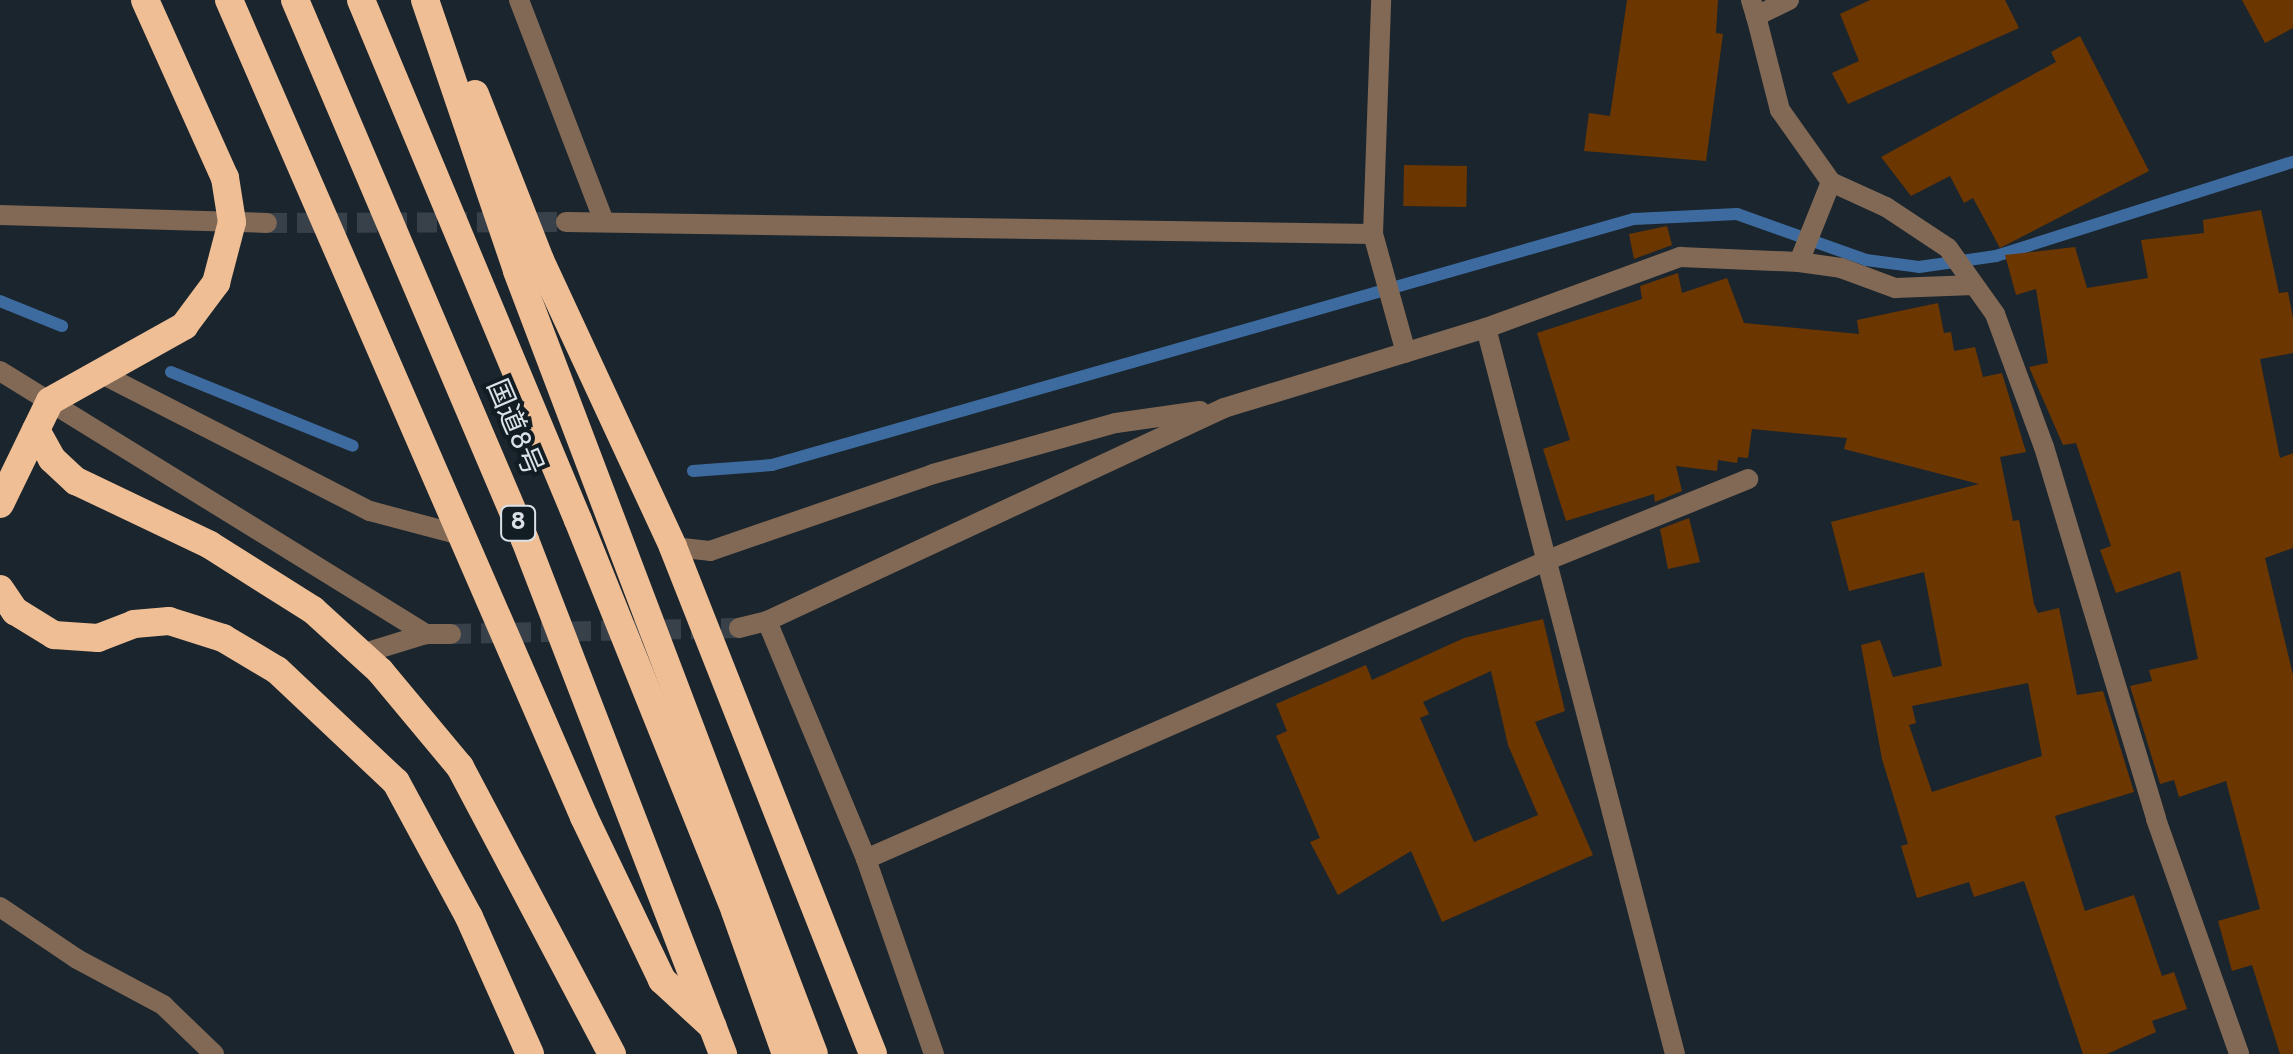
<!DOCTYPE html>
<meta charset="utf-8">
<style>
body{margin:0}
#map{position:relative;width:2293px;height:1054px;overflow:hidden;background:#1b252d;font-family:Overpass,"Noto Sans JP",sans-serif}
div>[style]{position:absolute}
.stream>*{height:12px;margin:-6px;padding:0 6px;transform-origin:6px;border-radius:6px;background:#3d6b9f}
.building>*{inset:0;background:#6c3600;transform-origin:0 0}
.minor-tunnel>*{height:20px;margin-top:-10px;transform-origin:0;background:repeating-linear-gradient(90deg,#384149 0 20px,transparent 0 30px)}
.minor>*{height:20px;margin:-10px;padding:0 10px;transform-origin:10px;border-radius:10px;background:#826955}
.tertiary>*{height:20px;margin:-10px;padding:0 10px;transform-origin:10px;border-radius:10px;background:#826955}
.trunk>*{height:28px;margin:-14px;padding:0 14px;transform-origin:14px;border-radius:14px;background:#f0be94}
span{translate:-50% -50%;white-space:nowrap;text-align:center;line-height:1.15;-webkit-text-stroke:8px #121c23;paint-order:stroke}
.shield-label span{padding:2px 8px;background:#121c23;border:2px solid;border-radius:8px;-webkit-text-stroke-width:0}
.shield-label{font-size:25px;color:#dbe2e7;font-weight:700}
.street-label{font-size:28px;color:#dbe2e7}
</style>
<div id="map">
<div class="stream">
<div style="left:0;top:301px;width:67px;rotate:22deg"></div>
<div style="left:171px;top:372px;width:196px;rotate:22.1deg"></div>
<div style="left:693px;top:471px;width:79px;rotate:-4.3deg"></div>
<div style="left:772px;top:465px;width:896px;rotate:-15.93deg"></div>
<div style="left:1634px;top:219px;width:103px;rotate:-2.8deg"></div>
<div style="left:1737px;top:214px;width:137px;rotate:19.6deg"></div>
<div style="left:1866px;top:260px;width:53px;rotate:7.5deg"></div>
<div style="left:1919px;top:267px;width:78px;rotate:-8.1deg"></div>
<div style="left:1996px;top:256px;width:312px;rotate:-17.6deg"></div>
</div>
<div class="building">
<div style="clip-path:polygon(1627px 0,1718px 0,1716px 33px,1723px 34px,1706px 161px,1584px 151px,1589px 113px,1610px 116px)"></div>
<div style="clip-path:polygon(1870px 0,2005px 0,2019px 28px,1848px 104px,1832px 73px,1859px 61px,1840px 14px)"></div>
<div style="clip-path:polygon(2242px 0,2293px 0,2293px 28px,2265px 43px)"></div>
<div style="clip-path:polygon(2080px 36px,2149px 171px,2000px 248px,1973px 198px,1964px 203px,1950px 176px,1911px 196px,1881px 157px,2056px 62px,2051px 52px)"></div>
<div style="left:1404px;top:165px;width:63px;height:41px;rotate:1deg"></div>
<div style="clip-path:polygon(2261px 210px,2279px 293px,2288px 292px,2293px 318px,2293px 353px,2260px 359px,2280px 458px,2293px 453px,2293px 548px,2265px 558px,2293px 675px,2293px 1054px,2280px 1054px,2252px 965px,2232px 971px,2218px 921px,2260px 909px,2226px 781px,2179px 797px,2174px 780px,2160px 784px,2130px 686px,2152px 681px,2149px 670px,2198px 659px,2180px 571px,2116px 593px,2100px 550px,2111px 546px,2076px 443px,2063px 445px,2029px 367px,2048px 363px,2036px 289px,2016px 295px,2005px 255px,2075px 247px,2087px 288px,2148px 278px,2141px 240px,2204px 233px,2203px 220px)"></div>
<div style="clip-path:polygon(1667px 226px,1672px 245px,1634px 259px,1629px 234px)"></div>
<div style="clip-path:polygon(evenodd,1678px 273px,1682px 293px,1727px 278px,1744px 323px,1859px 334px,1857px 320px,1938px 303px,1944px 333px,1951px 332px,1954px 351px,1975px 347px,1983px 377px,2002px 373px,2026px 452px,2000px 457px,2013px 521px,2019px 520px,2034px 604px,2038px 613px,2059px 608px,2077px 695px,2103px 691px,2134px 792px,2055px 816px,2085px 911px,2134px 895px,2162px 976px,2174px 972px,2187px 1009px,2152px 1021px,2156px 1032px,2107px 1054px,2083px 1054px,2024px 881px,1974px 897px,1969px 882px,1917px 898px,1901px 846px,1908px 844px,1882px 759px,1861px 645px,1880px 640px,1893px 677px,1942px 666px,1924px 572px,1849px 591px,1831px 522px,1979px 484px,1844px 449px,1847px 438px,1752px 429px,1748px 458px,1738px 457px,1737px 463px,1718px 460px,1717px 471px,1676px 466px,1682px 491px,1655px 502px,1654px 494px,1566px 521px,1543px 449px,1570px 440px,1537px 333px,1642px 299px,1640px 286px,1678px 273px,2028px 683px,2042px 756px,1932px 792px,1909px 725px,1916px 723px,1912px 706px,2028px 683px)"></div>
<div style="clip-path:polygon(1689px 518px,1700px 562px,1668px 569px,1660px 529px)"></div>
<div style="clip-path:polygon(evenodd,1543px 619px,1565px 711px,1535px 722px,1593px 855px,1442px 922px,1411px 851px,1338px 895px,1310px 842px,1320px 838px,1276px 736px,1287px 731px,1276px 704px,1366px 665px,1372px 680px,1464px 638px,1543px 619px,1491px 671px,1508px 745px,1538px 815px,1474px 842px,1420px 718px,1429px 714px,1423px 702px,1491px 671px)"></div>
</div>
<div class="minor-tunnel">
<div style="left:267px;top:223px;width:299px;rotate:-0.2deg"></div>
<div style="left:451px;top:634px;width:288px;rotate:-1.2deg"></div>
</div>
<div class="minor">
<div style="left:519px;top:0;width:237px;rotate:69deg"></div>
<div style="left:1789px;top:0;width:37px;rotate:154deg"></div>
<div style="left:1756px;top:16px;width:97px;rotate:75.7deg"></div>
<div style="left:1780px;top:110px;width:88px;rotate:54.7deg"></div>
<div style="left:1831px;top:182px;width:60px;rotate:24.4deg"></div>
<div style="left:1886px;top:207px;width:74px;rotate:33.5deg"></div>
<div style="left:1948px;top:248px;width:81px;rotate:54.5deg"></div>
<div style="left:1995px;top:314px;width:142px;rotate:69.8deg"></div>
<div style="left:2044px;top:447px;width:388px;rotate:73.2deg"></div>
<div style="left:2156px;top:819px;width:249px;rotate:70.5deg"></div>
<div style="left:0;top:215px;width:267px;rotate:1.7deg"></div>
<div style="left:566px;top:222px;width:807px;rotate:0.85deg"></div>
<div style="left:1373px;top:234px;width:234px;rotate:-88deg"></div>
<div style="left:1373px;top:234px;width:123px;rotate:74.5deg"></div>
<div style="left:1799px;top:262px;width:86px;rotate:-68.2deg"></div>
<div style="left:1486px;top:328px;width:750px;rotate:75.41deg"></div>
<div style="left:0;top:371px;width:501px;rotate:31.69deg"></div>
<div style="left:100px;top:373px;width:303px;rotate:27.1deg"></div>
<div style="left:370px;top:511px;width:97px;rotate:14.9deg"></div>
<div style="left:673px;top:547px;width:37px;rotate:6deg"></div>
<div style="left:710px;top:551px;width:236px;rotate:-19deg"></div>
<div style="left:933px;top:474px;width:190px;rotate:-15.6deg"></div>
<div style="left:1116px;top:423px;width:85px;rotate:-8.1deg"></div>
<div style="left:767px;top:621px;width:258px;rotate:67.4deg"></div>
<div style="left:866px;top:859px;width:207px;rotate:70.8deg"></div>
<div style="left:739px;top:628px;width:29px;rotate:-14deg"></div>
<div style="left:767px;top:621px;width:504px;rotate:-24.99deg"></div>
<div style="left:1224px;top:408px;width:274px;rotate:-17deg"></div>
<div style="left:1486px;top:328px;width:207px;rotate:-20.1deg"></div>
<div style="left:1680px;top:257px;width:119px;rotate:2.4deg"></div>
<div style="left:1799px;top:262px;width:42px;rotate:8.1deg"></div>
<div style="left:1841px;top:268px;width:58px;rotate:20.3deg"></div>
<div style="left:1895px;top:288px;width:79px;rotate:-2.2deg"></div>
<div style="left:361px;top:654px;width:68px;rotate:-17.1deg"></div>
<div style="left:426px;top:634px;width:25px"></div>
<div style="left:866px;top:859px;width:745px;rotate:-23.67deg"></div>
<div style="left:1548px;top:560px;width:216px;rotate:-22deg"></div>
<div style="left:0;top:907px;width:93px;rotate:34deg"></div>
<div style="left:77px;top:959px;width:98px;rotate:28.1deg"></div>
<div style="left:163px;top:1005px;width:71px;rotate:43.9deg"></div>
</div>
<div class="tertiary">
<div style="left:1751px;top:0;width:17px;rotate:73deg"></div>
</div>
<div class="trunk">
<div style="left:229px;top:0;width:891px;rotate:66.51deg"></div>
<div style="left:584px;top:817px;width:181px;rotate:64.4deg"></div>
<div style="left:662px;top:980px;width:69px;rotate:42.7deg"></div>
<div style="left:295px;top:0;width:587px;rotate:66.93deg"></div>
<div style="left:525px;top:540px;width:551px;rotate:68.93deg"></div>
<div style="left:361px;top:0;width:563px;rotate:67.35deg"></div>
<div style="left:578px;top:520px;width:421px;rotate:68.1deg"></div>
<div style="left:735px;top:911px;width:152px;rotate:70.4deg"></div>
<div style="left:425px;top:0;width:286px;rotate:71.2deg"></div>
<div style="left:517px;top:271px;width:837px;rotate:69.23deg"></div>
<div style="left:475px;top:94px;width:178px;rotate:68.6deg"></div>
<div style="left:540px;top:260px;width:316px;rotate:65.1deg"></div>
<div style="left:673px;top:547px;width:545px;rotate:68.47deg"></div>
<div style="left:36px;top:430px;width:33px;rotate:61deg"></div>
<div style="left:52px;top:459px;width:33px;rotate:43deg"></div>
<div style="left:76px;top:481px;width:148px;rotate:25.5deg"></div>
<div style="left:210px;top:545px;width:122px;rotate:32.3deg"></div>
<div style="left:313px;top:610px;width:91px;rotate:42.3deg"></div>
<div style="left:380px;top:671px;width:125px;rotate:50.2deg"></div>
<div style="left:460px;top:767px;width:325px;rotate:62.1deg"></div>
<div style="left:0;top:504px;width:114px;rotate:-64.1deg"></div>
<div style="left:50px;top:401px;width:154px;rotate:-29.2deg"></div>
<div style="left:184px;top:326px;width:54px;rotate:-53.3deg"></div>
<div style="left:216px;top:283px;width:63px;rotate:-75.3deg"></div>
<div style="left:232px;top:222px;width:45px;rotate:-99deg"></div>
<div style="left:225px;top:178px;width:195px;rotate:-114.2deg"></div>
<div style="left:0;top:589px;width:27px;rotate:56deg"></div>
<div style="left:15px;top:611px;width:46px;rotate:31.6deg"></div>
<div style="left:54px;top:635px;width:44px;rotate:3.9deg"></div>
<div style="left:98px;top:638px;width:39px;rotate:-21deg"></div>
<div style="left:134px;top:624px;width:35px;rotate:-5deg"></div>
<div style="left:169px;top:621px;width:57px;rotate:17.5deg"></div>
<div style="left:223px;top:638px;width:63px;rotate:30.7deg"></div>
<div style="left:277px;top:670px;width:163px;rotate:43.3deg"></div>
<div style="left:396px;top:782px;width:153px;rotate:61.6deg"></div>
<div style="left:469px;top:917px;width:150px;rotate:66deg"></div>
</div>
<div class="shield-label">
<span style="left:518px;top:523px">8</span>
</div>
<div class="street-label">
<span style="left:513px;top:428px;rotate:67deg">国道8号</span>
</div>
</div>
